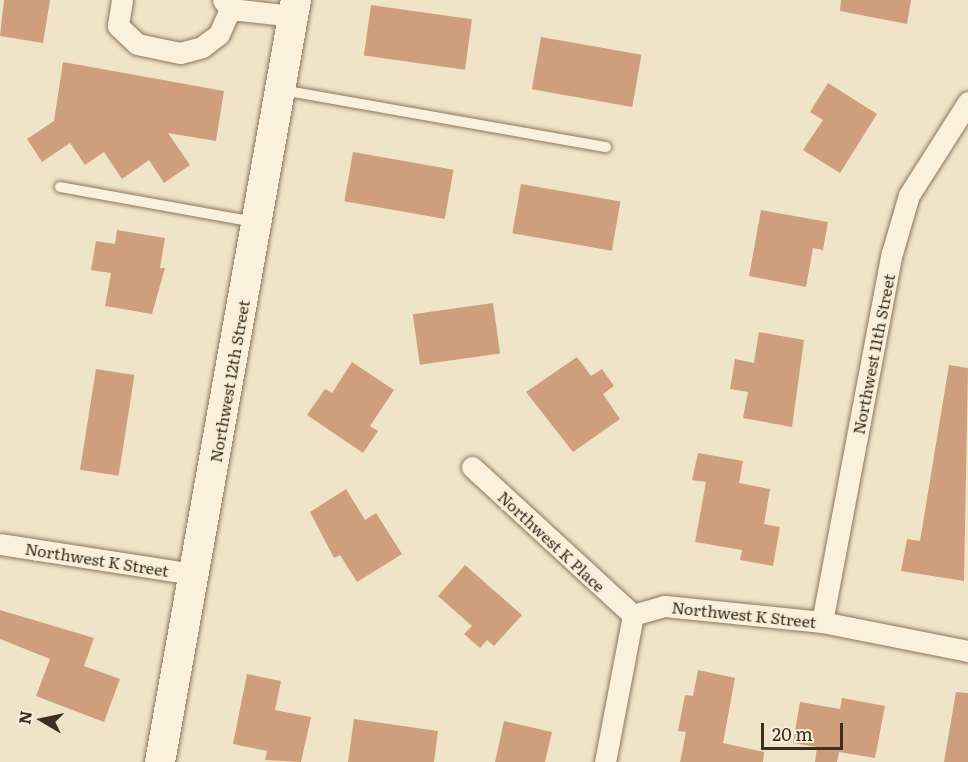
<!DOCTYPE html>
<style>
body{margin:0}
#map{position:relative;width:968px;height:762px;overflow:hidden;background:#f0e4c8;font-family:Literata,serif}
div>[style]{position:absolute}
.building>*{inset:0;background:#cf9f7d;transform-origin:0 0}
.roads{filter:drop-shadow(0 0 2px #8d765c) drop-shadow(0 0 2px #8d765c)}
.lane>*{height:10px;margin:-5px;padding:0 5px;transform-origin:5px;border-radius:5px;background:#faf1dc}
.street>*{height:21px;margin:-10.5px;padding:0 10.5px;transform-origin:10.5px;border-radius:10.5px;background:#faf1dc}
.secondary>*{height:30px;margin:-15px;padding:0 15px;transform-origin:15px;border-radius:15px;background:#faf1dc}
span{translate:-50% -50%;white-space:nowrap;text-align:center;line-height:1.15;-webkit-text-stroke:4.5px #f7eed8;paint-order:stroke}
.street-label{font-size:16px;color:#3d2e20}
.north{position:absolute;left:12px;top:690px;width:60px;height:60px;-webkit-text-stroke:4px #f7eed8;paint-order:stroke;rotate:279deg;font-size:16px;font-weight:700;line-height:24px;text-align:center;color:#3d2e20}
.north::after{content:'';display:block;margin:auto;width:21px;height:27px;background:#3d2e20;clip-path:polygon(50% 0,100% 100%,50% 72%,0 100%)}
.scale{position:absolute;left:761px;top:723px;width:82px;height:27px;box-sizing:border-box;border:3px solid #3d2e20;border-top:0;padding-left:8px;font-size:18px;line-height:21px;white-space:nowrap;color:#3d2e20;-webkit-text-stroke:4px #f7eed8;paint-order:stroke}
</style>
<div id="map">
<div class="building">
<div style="clip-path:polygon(4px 0,50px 0,43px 43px,0 36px)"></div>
<div style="clip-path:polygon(841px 0,911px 0,907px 24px,840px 11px)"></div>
<div style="left:371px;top:5px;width:102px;height:51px;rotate:8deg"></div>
<div style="left:541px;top:37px;width:102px;height:53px;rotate:10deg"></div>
<div style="clip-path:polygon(63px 62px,224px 91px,216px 141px,168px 133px,190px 165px,164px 183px,149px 160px,122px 179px,104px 152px,85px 165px,70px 143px,42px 162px,27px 139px,54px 121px)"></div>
<div style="clip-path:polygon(828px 83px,877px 114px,840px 173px,803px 150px,823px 120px,810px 112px)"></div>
<div style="left:353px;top:152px;width:102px;height:50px;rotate:10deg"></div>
<div style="left:521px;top:184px;width:101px;height:50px;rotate:10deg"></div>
<div style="clip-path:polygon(761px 210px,828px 222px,823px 250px,813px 248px,806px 287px,749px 276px)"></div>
<div style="clip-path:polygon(117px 230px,165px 238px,160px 268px,165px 268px,152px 314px,105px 306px,111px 273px,91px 270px,96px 241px,115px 244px)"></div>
<div style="left:493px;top:303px;width:51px;height:81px;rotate:82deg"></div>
<div style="clip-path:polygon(759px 332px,804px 340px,792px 427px,743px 418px,748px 392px,730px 389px,735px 359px,754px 363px)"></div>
<div style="clip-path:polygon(577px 357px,591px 376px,602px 369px,614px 386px,603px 394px,620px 419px,573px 452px,526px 392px)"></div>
<div style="clip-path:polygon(352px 362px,394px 390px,370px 426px,378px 431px,363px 453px,307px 415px,325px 389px,332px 393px)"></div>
<div style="clip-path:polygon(949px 365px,968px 368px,964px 581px,901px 571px,907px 539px,920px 541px)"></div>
<div style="left:96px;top:369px;width:39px;height:102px;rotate:9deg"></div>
<div style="clip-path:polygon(698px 453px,743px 461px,739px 483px,770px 489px,764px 524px,780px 527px,773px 566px,740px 560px,742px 550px,695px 542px,706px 482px,692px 480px)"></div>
<div style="clip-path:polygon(346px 489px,365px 520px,376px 513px,402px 554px,357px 582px,340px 555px,334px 558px,310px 512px)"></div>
<div style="clip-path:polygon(465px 565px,522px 615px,494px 646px,487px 640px,480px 648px,464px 634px,472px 626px,438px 596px)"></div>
<div style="clip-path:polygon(0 610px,94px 638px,84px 666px,120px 679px,104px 722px,36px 696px,50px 659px,0 639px)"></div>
<div style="clip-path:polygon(698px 670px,735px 678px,723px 743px,764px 752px,763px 762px,680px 762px,686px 732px,678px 731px,685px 695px,693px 696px)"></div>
<div style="clip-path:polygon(247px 674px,281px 681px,275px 710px,311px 717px,301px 762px,265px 760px,267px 751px,233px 744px)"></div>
<div style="clip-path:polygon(956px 692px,968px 693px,968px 762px,944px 762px)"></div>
<div style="clip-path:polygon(842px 698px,885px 706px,875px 758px,839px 752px,837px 762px,815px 762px,817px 747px,793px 743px,800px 702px,840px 709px)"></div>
<div style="clip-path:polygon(354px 719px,438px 731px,434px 762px,348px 762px)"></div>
<div style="clip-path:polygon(504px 721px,552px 732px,545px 762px,495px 762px)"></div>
</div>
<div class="roads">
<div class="lane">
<div style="left:282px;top:90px;width:329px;rotate:10deg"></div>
<div style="left:60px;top:187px;width:197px;rotate:10.2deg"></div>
</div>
<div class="street">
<div style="left:122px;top:0;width:26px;rotate:99deg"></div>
<div style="left:118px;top:26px;width:26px;rotate:43deg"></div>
<div style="left:137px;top:44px;width:44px;rotate:11.8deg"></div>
<div style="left:180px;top:53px;width:23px;rotate:-15deg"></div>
<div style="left:202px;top:47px;width:21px;rotate:-37deg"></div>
<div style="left:219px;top:34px;width:27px;rotate:-66deg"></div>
<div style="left:223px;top:0;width:11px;rotate:52deg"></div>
<div style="left:230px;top:9px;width:63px;rotate:6.3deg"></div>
<div style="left:472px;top:467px;width:219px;rotate:42.6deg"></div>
<div style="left:0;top:544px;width:196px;rotate:8.8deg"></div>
<div style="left:822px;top:622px;width:376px;rotate:-79.3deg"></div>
<div style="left:892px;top:253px;width:60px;rotate:-73.7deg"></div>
<div style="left:909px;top:195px;width:110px;rotate:-57.6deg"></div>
<div style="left:605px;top:762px;width:150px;rotate:-79.2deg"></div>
<div style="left:633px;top:615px;width:33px;rotate:-16deg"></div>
<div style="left:665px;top:606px;width:158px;rotate:5.8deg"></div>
<div style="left:822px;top:622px;width:149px;rotate:11.2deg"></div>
</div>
<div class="secondary">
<div style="left:160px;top:762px;width:774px;rotate:-79.88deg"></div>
</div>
</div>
<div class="street-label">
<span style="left:873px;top:354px;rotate:-79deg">Northwest 11th Street</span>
<span style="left:229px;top:381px;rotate:-80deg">Northwest 12th Street</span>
<span style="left:552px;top:541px;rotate:43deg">Northwest K Place</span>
<span style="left:97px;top:559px;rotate:9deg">Northwest K Street</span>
<span style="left:744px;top:614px;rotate:6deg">Northwest K Street</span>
</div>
<div class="north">N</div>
<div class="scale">20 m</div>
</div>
